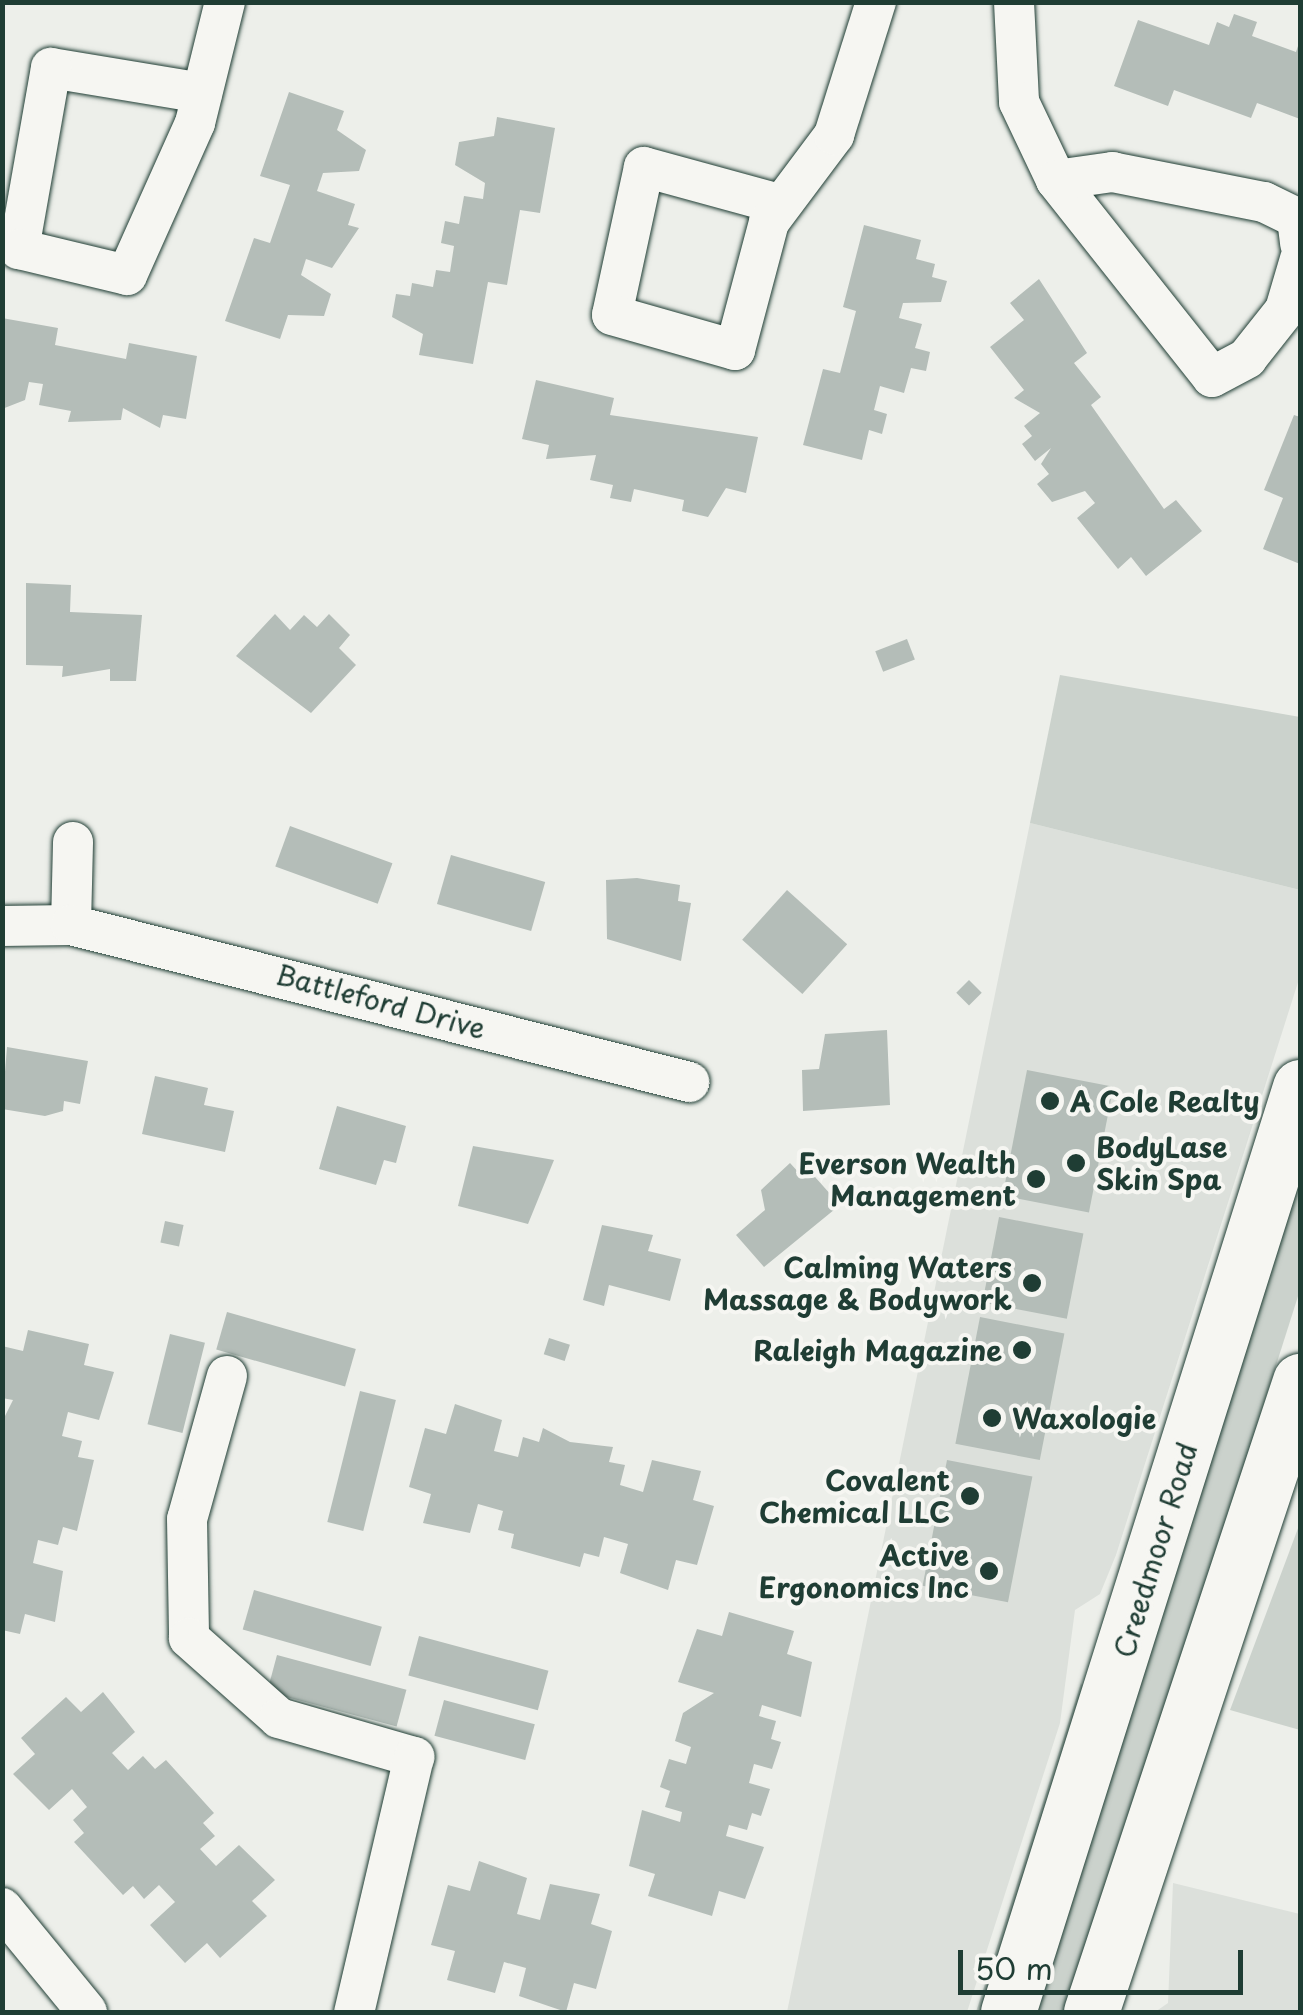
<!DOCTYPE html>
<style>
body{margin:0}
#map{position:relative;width:1303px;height:2015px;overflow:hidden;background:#edefea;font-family:"Playpen Sans",sans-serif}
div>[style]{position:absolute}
.built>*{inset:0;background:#dce0db}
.green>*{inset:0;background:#cbd2cc}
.building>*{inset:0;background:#b4bdb8;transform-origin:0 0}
.roads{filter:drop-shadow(0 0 2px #1f3d34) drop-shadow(0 0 2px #1f3d34)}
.street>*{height:40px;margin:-20px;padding:0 20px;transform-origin:20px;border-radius:20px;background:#f6f6f2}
.primary>*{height:55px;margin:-27.5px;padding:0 27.5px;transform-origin:27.5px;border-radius:27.5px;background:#f6f6f2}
.dots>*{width:28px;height:28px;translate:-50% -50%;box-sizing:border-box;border:5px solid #f6f6f2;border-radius:50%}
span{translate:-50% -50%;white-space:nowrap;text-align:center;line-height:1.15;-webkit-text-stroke:8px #f6f6f2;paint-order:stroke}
.street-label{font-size:28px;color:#1f3d34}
.poi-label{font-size:28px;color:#1f3d34;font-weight:700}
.left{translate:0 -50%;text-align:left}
.right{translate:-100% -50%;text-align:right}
.frame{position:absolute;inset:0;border:5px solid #1f3d34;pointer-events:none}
.scale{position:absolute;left:958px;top:1950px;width:285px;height:45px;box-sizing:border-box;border:5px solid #1f3d34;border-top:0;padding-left:12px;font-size:30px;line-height:35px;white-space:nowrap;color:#1f3d34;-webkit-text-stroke:8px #f6f6f2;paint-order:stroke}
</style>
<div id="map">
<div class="built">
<div style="clip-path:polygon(1030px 823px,1300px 890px,1300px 976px,1116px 1555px,1100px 1594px,1075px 1610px,1060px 1723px,967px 2012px,787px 2012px)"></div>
<div style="clip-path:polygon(1173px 1883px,1300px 1914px,1300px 2012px,1155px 2012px,1168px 2003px)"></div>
</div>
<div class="green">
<div style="clip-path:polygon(1060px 675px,1300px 717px,1300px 890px,1030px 823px)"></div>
<div style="clip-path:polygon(1300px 1179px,1300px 1290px,1070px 2012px,1031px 2012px)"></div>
<div style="clip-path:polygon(1300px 1523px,1300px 1730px,1230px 1710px)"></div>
<div style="clip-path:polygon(1081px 1683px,1084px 1690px,985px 2012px,976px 2012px)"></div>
</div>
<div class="building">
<div style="clip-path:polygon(1234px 14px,1257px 22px,1252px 36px,1296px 52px,1300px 40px,1300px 119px,1257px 103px,1251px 118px,1174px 90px,1168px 106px,1114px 86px,1138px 20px,1209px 45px,1217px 22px,1229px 27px)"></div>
<div style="clip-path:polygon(289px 92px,344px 111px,337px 130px,366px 150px,359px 171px,323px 173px,317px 191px,355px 204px,348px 225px,359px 228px,332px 268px,306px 259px,301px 275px,331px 294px,324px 316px,288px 315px,280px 339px,225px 321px,254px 238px,270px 243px,290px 185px,260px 176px)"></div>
<div style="clip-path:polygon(497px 117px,555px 128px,540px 213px,520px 210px,507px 285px,488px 282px,473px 364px,419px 355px,423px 334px,392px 317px,396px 294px,410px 296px,412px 283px,433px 287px,436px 270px,450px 272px,454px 246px,441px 243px,445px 221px,459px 224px,464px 196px,483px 199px,485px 183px,455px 165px,459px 142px,494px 136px)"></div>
<div style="clip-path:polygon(864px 225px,921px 240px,916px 259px,935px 264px,932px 277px,947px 281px,941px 302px,903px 303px,899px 318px,922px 324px,915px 348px,930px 352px,926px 371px,911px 368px,904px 393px,880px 386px,874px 410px,887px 414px,882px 434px,869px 430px,862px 460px,803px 445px,823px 369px,840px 373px,856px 311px,843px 307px)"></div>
<div style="clip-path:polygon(1039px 279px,1087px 353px,1074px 363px,1101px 397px,1091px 405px,1164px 509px,1176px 500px,1202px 531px,1146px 576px,1131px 557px,1118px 569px,1077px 518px,1095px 503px,1085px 491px,1052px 502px,1037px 484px,1049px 474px,1041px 464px,1051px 448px,1035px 461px,1022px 444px,1032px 436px,1024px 426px,1040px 413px,1014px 398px,1024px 390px,990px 347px,1024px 320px,1010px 303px)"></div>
<div style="clip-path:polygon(2px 318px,58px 328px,55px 345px,126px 359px,129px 343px,197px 356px,186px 419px,163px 415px,160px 428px,123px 408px,121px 420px,68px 422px,71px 411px,39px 405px,43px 384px,29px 382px,25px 400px,2px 409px)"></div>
<div style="clip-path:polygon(536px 380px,614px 398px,610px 415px,758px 437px,746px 493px,726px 488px,708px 517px,682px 511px,684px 500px,634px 489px,631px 502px,610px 498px,613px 485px,590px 480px,596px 455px,546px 459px,549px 445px,522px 439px)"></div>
<div style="clip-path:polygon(1294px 415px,1300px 417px,1300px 564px,1263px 549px,1283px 498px,1264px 490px)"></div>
<div style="clip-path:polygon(26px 583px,71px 585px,70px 612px,142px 615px,136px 681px,110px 681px,110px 669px,62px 677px,63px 666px,26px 665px)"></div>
<div style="clip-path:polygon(275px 614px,290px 630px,304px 615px,317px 627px,329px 614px,350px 635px,339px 648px,356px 665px,311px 713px,236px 656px)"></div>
<div style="left:907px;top:639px;width:22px;height:34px;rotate:69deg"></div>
<div style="left:290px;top:826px;width:109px;height:43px;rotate:20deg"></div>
<div style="left:451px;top:855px;width:98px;height:51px;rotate:16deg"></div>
<div style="clip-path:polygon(637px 878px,680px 885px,678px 901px,691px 903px,681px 961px,607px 939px,606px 880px)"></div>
<div style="left:787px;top:890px;width:81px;height:67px;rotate:42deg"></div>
<div style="left:969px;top:980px;width:18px;height:18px;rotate:45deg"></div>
<div style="clip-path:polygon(887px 1030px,890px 1105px,803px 1111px,802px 1070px,819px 1069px,825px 1034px)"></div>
<div style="clip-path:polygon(7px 1047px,88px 1061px,80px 1104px,64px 1101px,63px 1111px,45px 1116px,2px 1109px)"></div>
<div style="left:1027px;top:1070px;width:88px;height:128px;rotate:11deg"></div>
<div style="clip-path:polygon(155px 1076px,208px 1088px,204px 1105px,234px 1111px,225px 1152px,142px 1134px)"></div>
<div style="clip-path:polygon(337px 1106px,406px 1126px,396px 1163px,384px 1160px,376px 1185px,319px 1169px)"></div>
<div style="clip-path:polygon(473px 1146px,554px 1160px,528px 1224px,458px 1206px)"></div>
<div style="clip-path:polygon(790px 1163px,800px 1174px,807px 1168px,840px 1205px,764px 1267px,736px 1235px,765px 1210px,761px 1190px)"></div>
<div style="left:999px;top:1217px;width:86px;height:87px;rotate:11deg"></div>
<div style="left:165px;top:1221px;width:19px;height:22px;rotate:12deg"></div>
<div style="clip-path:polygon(602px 1225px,653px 1235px,648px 1251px,681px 1259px,670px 1301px,609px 1285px,604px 1306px,583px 1300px)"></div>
<div style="left:227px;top:1312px;width:134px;height:39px;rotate:16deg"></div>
<div style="left:980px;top:1317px;width:86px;height:129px;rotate:11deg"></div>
<div style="clip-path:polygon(28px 1330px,89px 1344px,84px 1365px,114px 1372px,99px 1420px,68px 1412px,62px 1436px,82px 1441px,78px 1457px,94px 1460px,77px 1531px,63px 1527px,58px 1545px,38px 1540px,35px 1554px,33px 1563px,63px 1571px,55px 1622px,25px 1614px,20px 1634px,2px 1630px,2px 1422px,13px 1400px,2px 1398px,2px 1346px,23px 1351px)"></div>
<div style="left:170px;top:1334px;width:36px;height:93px;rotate:14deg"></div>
<div style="left:549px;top:1338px;width:22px;height:17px;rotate:18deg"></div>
<div style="left:360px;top:1391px;width:37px;height:135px;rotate:14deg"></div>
<div style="clip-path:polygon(455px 1404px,502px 1420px,494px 1451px,518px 1457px,523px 1437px,539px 1442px,543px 1428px,570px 1442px,613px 1447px,609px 1462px,625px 1465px,620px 1485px,643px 1492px,652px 1460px,701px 1471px,693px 1500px,714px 1506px,697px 1565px,676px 1560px,668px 1590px,620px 1573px,628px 1544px,604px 1537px,599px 1557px,584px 1553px,580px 1567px,511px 1548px,514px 1534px,498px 1530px,503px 1511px,478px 1504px,470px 1533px,423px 1523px,431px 1494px,409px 1487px,425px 1428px,446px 1434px)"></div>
<div style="left:947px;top:1460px;width:87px;height:128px;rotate:11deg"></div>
<div style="left:254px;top:1590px;width:133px;height:41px;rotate:16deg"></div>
<div style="clip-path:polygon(729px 1612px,794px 1631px,787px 1654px,812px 1662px,801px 1717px,762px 1705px,759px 1716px,776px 1721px,771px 1739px,781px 1742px,772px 1769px,754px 1764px,749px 1783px,770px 1789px,761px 1816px,752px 1813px,747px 1830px,729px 1825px,726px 1836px,764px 1847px,745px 1899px,719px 1891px,712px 1916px,648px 1896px,655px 1874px,629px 1866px,642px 1810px,680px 1822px,682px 1812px,665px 1807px,670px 1791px,660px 1787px,669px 1759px,686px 1764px,691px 1747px,675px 1741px,683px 1713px,714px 1693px,678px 1682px,697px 1629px,722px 1636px)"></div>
<div style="left:419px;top:1636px;width:134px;height:41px;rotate:15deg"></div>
<div style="left:277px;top:1655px;width:134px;height:38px;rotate:15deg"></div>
<div style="clip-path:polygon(103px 1692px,135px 1732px,112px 1753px,128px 1770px,143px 1756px,155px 1769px,166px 1760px,214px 1813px,203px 1823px,215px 1836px,200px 1849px,216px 1866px,239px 1845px,275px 1880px,252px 1901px,267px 1916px,220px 1958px,207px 1943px,185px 1963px,150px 1925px,175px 1902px,159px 1885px,144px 1899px,133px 1886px,123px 1895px,74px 1842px,84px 1833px,73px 1820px,87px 1807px,72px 1789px,49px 1810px,13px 1774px,35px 1754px,21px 1738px,66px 1697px,81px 1712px)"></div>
<div style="left:444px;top:1700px;width:94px;height:37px;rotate:15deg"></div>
<div style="clip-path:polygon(479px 1861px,527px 1878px,517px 1914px,540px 1920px,550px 1884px,600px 1894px,591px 1924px,612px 1931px,596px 1989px,574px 1983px,566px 2012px,519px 1996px,526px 1968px,504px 1962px,495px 1993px,447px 1980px,455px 1951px,431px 1945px,448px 1885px,470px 1891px)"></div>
</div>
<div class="roads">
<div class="street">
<div style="left:1014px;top:2px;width:100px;rotate:87.1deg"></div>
<div style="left:1019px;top:102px;width:86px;rotate:64.6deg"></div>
<div style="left:1056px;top:180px;width:251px;rotate:51.6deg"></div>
<div style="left:1212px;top:377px;width:40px;rotate:-28deg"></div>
<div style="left:1247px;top:358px;width:61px;rotate:-51.6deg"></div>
<div style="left:1285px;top:310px;width:53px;rotate:-73.6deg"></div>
<div style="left:202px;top:93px;width:153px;rotate:-170.6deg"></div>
<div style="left:51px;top:68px;width:184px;rotate:100deg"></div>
<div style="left:19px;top:249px;width:111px;rotate:13.5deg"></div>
<div style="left:127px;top:275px;width:167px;rotate:-65.9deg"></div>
<div style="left:195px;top:123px;width:125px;rotate:-76.1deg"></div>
<div style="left:1056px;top:180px;width:57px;rotate:-8.1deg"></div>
<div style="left:1112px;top:172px;width:155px;rotate:11.2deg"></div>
<div style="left:1264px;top:202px;width:37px;rotate:26deg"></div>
<div style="left:1297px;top:218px;width:26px;rotate:83deg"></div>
<div style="left:779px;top:204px;width:140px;rotate:-164.7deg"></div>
<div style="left:644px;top:167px;width:151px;rotate:102.2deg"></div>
<div style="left:612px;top:315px;width:128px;rotate:15.9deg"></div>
<div style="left:735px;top:350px;width:132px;rotate:-75.1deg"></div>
<div style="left:769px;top:222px;width:109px;rotate:-53.2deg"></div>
<div style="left:834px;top:135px;width:139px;rotate:-72.5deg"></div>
<div style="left:71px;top:925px;width:83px;rotate:-88.6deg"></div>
<div style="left:2px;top:926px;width:69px;rotate:-0.8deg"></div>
<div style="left:71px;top:925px;width:638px;rotate:14.25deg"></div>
<div style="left:227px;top:1376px;width:148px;rotate:105.6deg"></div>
<div style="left:187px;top:1519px;width:119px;rotate:89deg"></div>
<div style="left:189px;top:1638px;width:120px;rotate:41.6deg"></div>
<div style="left:279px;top:1718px;width:141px;rotate:16.1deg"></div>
<div style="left:414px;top:1757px;width:262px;rotate:103.2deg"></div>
<div style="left:2px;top:1908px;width:134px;rotate:50.7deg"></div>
</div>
<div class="primary">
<div style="left:1008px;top:2012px;width:970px;rotate:-72.48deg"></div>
<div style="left:1091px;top:2012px;width:665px;rotate:-71.67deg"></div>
</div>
</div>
<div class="dots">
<div style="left:1050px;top:1101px;background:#1f3d34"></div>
<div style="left:1076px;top:1163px;background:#1f3d34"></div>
<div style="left:1036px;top:1179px;background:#1f3d34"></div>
<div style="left:1032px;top:1283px;background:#1f3d34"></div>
<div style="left:1022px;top:1350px;background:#1f3d34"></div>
<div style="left:992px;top:1418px;background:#1f3d34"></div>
<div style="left:970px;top:1496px;background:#1f3d34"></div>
<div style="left:989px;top:1571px;background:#1f3d34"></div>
</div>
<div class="street-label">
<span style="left:381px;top:1001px;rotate:15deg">Battleford Drive</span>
<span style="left:1155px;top:1550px;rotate:-73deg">Creedmoor Road</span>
</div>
<div class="poi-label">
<span class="left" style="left:1070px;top:1101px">A Cole Realty</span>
<span class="left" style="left:1096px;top:1163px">BodyLase<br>Skin Spa</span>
<span class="right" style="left:1016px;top:1179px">Everson Wealth<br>Management</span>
<span class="right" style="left:1012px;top:1283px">Calming Waters<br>Massage &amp; Bodywork</span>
<span class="right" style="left:1002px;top:1350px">Raleigh Magazine</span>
<span class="left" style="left:1012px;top:1418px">Waxologie</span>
<span class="right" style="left:950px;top:1496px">Covalent<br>Chemical LLC</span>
<span class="right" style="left:969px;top:1571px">Active<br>Ergonomics Inc</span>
</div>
<div class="frame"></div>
<div class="scale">50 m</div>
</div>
